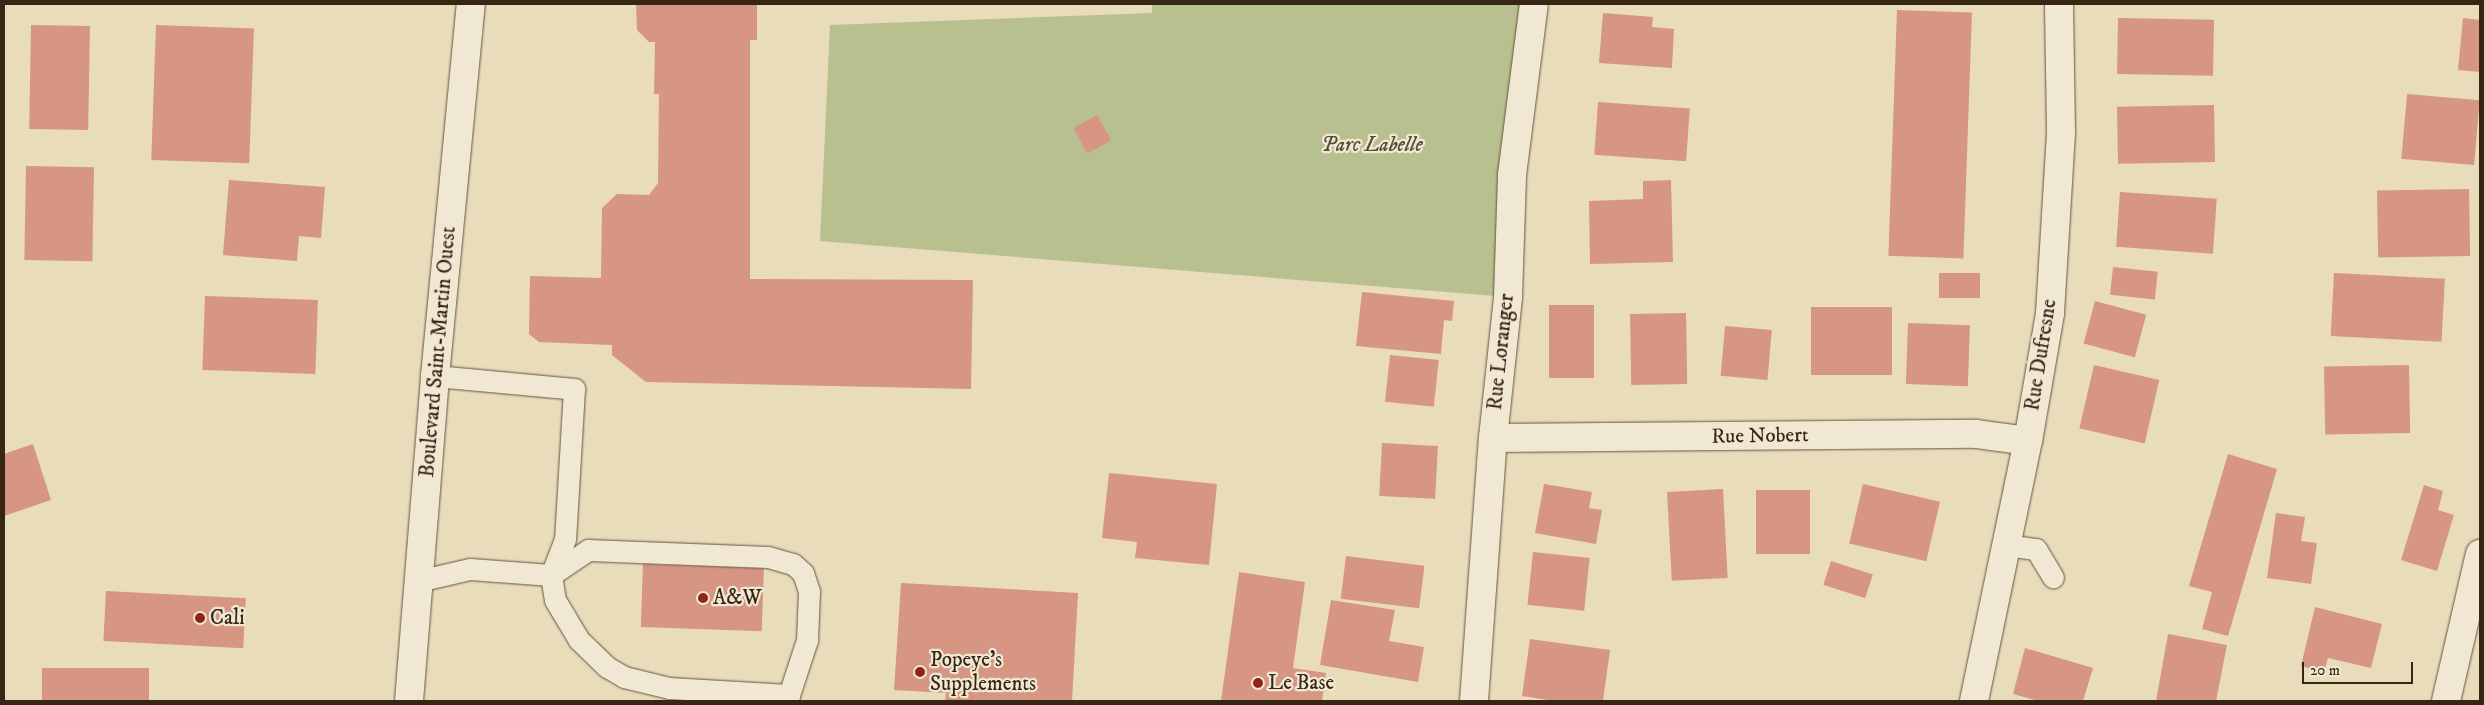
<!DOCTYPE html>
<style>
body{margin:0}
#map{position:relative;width:2484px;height:705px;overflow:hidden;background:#e8dcbb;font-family:"IM FELL DW Pica",serif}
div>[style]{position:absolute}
.green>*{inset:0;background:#b8c08f}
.building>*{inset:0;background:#d79583;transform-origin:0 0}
.roads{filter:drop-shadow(0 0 1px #64543e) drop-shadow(0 0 1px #64543e)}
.lane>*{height:21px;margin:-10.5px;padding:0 10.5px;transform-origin:10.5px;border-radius:10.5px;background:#f0e8d3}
.street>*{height:28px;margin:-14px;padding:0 14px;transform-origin:14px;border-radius:14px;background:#f0e8d3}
.secondary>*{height:28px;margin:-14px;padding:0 14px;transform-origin:14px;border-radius:14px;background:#f0e8d3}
.dots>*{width:14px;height:14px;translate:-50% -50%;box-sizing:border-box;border:2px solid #f0e8d3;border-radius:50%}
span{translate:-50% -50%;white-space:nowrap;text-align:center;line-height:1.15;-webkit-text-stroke:4.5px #f0e8d3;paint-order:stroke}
.park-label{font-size:21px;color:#584c34;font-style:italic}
.street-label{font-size:21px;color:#382615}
.poi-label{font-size:21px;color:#382615}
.left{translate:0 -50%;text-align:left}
.frame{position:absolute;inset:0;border:5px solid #382615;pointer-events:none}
.scale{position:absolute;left:2302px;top:662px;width:111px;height:22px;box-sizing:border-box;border:2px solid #382615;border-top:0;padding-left:6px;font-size:15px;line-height:18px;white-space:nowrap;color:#382615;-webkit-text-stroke:4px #f0e8d3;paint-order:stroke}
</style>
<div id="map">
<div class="green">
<div style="clip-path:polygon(1152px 4px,1534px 4px,1508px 297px,820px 241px,830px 25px,1152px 13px)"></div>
</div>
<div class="building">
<div style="clip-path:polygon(636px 4px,757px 4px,757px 40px,750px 40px,750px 279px,973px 280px,971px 389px,646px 382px,612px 355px,612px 345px,539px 342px,529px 334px,530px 276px,601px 278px,602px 208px,617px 194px,649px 195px,658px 183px,659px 94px,654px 94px,655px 42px,649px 42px,637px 30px)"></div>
<div style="left:1897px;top:10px;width:75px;height:246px;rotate:2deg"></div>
<div style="clip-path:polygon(1603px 13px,1653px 17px,1652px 27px,1674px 29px,1672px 68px,1599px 63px)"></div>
<div style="left:2118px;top:18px;width:96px;height:56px;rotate:1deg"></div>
<div style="clip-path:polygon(2463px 18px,2480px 20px,2480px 72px,2458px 70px)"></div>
<div style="left:31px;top:25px;width:59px;height:104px;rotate:1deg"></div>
<div style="left:156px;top:25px;width:98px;height:135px;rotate:2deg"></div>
<div style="left:2407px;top:94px;width:73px;height:65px;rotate:5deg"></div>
<div style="left:1598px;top:102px;width:92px;height:53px;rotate:4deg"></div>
<div style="left:2214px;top:105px;width:57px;height:97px;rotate:89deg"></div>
<div style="left:1097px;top:115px;width:29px;height:27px;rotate:61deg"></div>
<div style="left:26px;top:166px;width:68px;height:94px;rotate:1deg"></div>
<div style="clip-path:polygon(229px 180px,325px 187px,321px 238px,299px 236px,297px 261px,223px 255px)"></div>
<div style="clip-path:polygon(1671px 180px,1673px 262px,1590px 264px,1589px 201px,1643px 199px,1643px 181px)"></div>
<div style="left:2469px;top:189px;width:67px;height:92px;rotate:89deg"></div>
<div style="left:2120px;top:192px;width:97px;height:55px;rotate:4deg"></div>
<div style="left:2113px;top:267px;width:45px;height:28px;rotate:6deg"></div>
<div style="left:1939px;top:273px;width:41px;height:25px"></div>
<div style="left:2334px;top:273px;width:111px;height:63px;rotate:3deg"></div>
<div style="clip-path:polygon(1362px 292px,1454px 301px,1452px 321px,1444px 320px,1441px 354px,1356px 346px)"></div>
<div style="left:205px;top:296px;width:113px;height:74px;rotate:2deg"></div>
<div style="left:2095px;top:301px;width:53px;height:44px;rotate:15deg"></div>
<div style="left:1549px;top:305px;width:45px;height:73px"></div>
<div style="left:1811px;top:307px;width:81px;height:68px"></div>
<div style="left:1686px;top:313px;width:71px;height:56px;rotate:89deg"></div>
<div style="left:1908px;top:323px;width:62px;height:61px;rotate:2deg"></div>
<div style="left:1725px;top:326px;width:47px;height:50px;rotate:5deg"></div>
<div style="left:1390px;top:355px;width:49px;height:47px;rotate:6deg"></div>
<div style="left:2094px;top:365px;width:67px;height:65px;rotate:13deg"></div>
<div style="left:2409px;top:365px;width:68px;height:85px;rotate:89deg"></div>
<div style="left:1382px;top:443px;width:56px;height:53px;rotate:3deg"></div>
<div style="clip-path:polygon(33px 444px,51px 500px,4px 516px,4px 454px)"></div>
<div style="clip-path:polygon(2228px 454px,2277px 469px,2228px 636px,2202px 629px,2212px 592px,2189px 586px)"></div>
<div style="clip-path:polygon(1109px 473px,1217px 484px,1209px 565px,1135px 558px,1137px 542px,1102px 538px)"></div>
<div style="clip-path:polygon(1544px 484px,1592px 492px,1589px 508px,1602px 510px,1596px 544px,1535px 533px)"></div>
<div style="left:1863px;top:484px;width:79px;height:61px;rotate:13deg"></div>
<div style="clip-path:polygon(2424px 485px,2443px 491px,2438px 510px,2454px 515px,2437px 571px,2401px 560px)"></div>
<div style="left:1723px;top:489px;width:89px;height:56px;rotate:87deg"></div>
<div style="left:1756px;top:490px;width:54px;height:64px"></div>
<div style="clip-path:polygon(2276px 513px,2305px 517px,2301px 541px,2317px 543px,2311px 584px,2267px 578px)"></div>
<div style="left:1533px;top:552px;width:57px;height:53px;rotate:6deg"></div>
<div style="left:1346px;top:556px;width:79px;height:43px;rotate:7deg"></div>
<div style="left:1831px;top:561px;width:44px;height:25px;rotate:18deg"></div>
<div style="left:643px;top:564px;width:121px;height:63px;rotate:2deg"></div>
<div style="clip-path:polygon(1239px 572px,1305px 582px,1293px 668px,1326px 673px,1322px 701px,1221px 701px)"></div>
<div style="clip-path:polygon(901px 583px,1078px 593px,1072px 701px,945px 701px,946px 693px,894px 690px)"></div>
<div style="left:106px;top:591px;width:140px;height:50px;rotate:3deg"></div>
<div style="clip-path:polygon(1331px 600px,1395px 610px,1389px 641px,1424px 647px,1418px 682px,1320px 665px)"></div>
<div style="clip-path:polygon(2315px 607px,2382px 624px,2371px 668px,2328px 658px,2324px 672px,2301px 666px)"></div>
<div style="clip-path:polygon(2168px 634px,2227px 645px,2216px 701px,2156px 701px)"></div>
<div style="clip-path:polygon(1530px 639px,1610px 650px,1603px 701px,1554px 701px,1522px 696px)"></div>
<div style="clip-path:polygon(2025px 648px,2093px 668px,2083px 701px,2039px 701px,2013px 694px)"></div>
<div style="left:149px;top:668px;width:33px;height:107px;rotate:90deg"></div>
</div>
<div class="roads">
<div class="lane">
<div style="left:435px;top:376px;width:140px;rotate:5.3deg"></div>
<div style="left:574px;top:389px;width:150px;rotate:93.4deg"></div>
<div style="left:565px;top:539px;width:39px;rotate:111deg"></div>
<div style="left:2006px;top:545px;width:30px;rotate:8deg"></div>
<div style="left:2036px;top:549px;width:33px;rotate:59deg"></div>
<div style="left:551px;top:575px;width:45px;rotate:-34deg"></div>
<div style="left:588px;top:550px;width:180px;rotate:2.2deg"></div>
<div style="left:768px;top:557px;width:26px;rotate:16deg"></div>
<div style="left:793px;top:564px;width:13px;rotate:42deg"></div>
<div style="left:803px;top:573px;width:19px;rotate:72deg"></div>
<div style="left:809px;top:591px;width:49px;rotate:92.3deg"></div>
<div style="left:807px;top:640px;width:58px;rotate:108.1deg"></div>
<div style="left:418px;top:581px;width:53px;rotate:-13deg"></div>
<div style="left:470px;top:569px;width:81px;rotate:4.2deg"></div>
<div style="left:551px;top:575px;width:25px;rotate:81deg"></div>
<div style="left:555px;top:600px;width:47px;rotate:59deg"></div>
<div style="left:579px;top:640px;width:39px;rotate:44deg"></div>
<div style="left:607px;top:667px;width:20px;rotate:30deg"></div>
<div style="left:624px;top:677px;width:46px;rotate:13.7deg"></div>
<div style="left:669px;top:688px;width:120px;rotate:3.3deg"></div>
<div style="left:789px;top:695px;width:6px;rotate:99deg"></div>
</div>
<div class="street">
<div style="left:1493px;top:438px;width:483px;rotate:-0.5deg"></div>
<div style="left:1976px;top:434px;width:52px;rotate:7.7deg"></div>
<div style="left:1474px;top:701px;width:264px;rotate:-85.9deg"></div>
<div style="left:1493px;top:438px;width:142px;rotate:-83.9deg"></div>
<div style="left:1508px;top:297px;width:122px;rotate:-88.1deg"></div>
<div style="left:1512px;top:175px;width:172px;rotate:-82.7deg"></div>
<div style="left:1974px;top:701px;width:266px;rotate:-78.3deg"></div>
<div style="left:2028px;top:441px;width:130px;rotate:-80.2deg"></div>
<div style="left:2050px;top:313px;width:181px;rotate:-86.5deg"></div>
<div style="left:2061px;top:132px;width:128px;rotate:-90.9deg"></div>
</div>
<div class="secondary">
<div style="left:409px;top:701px;width:326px;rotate:-85.4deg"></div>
<div style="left:435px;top:376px;width:374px;rotate:-84.5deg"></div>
<div style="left:2446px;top:701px;width:151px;rotate:-77deg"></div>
</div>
</div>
<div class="dots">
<div style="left:703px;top:598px;background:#8f2418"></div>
<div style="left:200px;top:618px;background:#8f2418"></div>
<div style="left:920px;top:672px;background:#8f2418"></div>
<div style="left:1258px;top:683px;background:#8f2418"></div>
</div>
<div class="park-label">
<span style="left:1372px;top:145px">Parc Labelle</span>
</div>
<div class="street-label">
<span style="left:438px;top:352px;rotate:-85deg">Boulevard Saint-Martin Ouest</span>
<span style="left:1501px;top:352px;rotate:-84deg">Rue Loranger</span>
<span style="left:2041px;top:355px;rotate:-81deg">Rue Dufresne</span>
<span style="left:1760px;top:436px;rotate:-1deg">Rue Nobert</span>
</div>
<div class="poi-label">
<span class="left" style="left:713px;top:598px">A&amp;W</span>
<span class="left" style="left:210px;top:618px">Cali</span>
<span class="left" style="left:930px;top:672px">Popeye's<br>Supplements</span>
<span class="left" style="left:1268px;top:683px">Le Base</span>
</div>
<div class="frame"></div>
<div class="scale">20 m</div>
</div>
